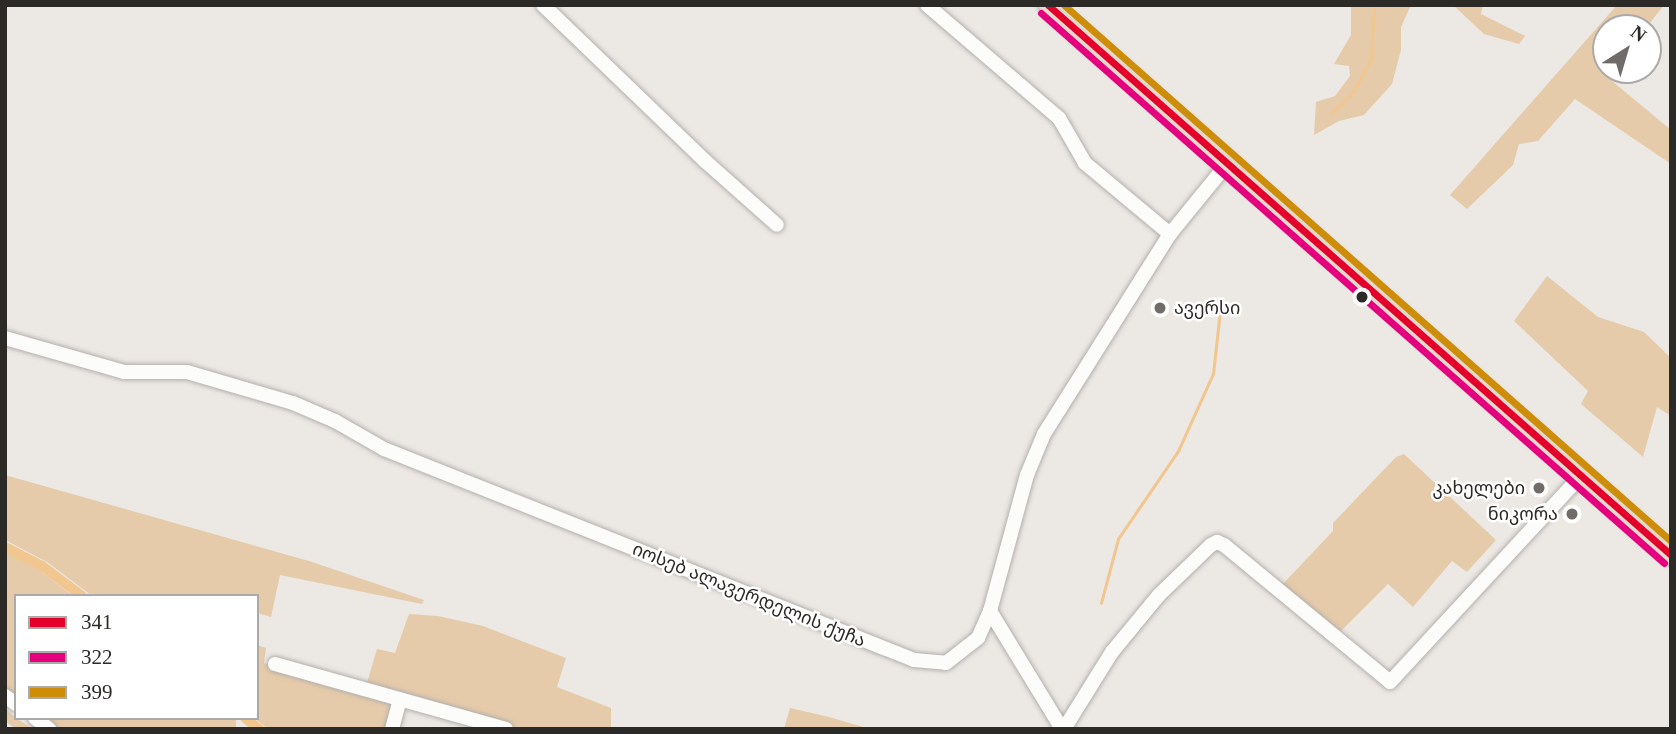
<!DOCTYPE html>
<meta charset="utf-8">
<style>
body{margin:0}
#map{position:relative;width:1676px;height:734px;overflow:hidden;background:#ece8e4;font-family:"Times New Roman","Noto Sans Georgian",serif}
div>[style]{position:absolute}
.green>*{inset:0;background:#e6cbaa;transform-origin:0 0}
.stream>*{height:2.5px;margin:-1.25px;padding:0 1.25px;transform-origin:1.25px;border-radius:1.25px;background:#f1c68f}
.canal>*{height:10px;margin:-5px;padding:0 5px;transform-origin:5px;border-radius:5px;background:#f1c68f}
.roads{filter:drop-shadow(0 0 2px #b3b0ad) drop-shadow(0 0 2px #b3b0ad)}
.minor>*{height:14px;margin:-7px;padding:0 7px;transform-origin:7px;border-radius:7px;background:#fcfcfb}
.highway>*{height:19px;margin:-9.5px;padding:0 9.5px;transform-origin:9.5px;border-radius:9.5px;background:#e4dacb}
.bus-1>*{height:7px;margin:-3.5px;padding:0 3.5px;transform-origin:3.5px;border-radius:3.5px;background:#e4002b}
.bus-2>*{height:7px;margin:-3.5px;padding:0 3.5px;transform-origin:3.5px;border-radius:3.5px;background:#e5007d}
.bus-3>*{height:7px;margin:-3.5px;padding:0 3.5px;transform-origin:3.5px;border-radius:3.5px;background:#ce8d08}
.dots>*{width:19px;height:19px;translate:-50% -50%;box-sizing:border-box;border:4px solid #fff;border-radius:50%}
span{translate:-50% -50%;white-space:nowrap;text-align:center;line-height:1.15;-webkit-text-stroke:5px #fff;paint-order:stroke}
.poi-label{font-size:18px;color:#2c2a27}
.left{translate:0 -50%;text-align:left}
.right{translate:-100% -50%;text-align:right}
.street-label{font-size:18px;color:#2c2a27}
.frame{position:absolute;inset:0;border:7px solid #2c2a27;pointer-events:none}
.legend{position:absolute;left:14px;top:594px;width:245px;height:126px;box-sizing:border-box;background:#fff;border:2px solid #abaaa9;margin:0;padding:9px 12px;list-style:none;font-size:21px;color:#2c2a27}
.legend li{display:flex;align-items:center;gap:14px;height:35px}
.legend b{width:35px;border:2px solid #abaaa9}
.north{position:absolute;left:1592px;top:14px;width:70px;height:70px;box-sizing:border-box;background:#fff;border:2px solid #abaaa9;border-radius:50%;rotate:37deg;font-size:19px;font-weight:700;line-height:28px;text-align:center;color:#2c2a27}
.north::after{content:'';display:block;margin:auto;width:24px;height:32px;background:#6f6c69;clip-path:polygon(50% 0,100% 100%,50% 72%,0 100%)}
</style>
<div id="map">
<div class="green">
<div style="clip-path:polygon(1351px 5px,1411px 5px,1401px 27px,1401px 50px,1392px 84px,1364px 115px,1339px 121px,1314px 135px,1316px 102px,1335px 96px,1350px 76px,1349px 66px,1334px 64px,1351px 35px)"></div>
<div style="clip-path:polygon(1453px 5px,1483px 5px,1481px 14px,1525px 36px,1519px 44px,1484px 34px)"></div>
<div style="clip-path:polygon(1617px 5px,1664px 5px,1646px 28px,1606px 28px,1606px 70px,1611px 70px,1606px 76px,1671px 130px,1671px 164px,1575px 99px,1538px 141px,1519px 144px,1513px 165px,1467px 209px,1450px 195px)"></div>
<div style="clip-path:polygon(1547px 276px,1598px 317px,1644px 332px,1671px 358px,1671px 416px,1657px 407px,1643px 457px,1581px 404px,1588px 391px,1514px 321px)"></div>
<div style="clip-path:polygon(1404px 454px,1496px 540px,1467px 572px,1452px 561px,1413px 607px,1388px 584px,1338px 634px,1279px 588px,1333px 531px,1333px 523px,1396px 457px)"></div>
<div style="clip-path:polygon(5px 475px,309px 561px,424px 600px,422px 604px,280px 575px,271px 617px,257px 613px,257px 596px,92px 596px,47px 562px,5px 540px)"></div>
<div style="clip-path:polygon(5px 552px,39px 570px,73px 596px,16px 596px,16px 697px,5px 689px)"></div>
<div style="clip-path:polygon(409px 614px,438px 616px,483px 626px,566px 658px,557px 687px,611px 708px,611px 729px,518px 729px,366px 686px,377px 649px,395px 653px)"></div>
<div style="clip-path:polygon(257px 645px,266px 648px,264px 663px,395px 701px,387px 729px,268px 729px,254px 718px,257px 718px)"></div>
<div style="clip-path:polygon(5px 708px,16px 718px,33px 729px,16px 729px,5px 721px)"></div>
<div style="clip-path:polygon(790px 708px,829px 717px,870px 729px,784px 729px)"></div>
<div style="left:45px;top:718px;width:191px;height:17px"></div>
</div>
<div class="stream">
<div style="left:1332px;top:113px;width:30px;rotate:-45deg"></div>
<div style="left:1353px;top:92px;width:37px;rotate:-61deg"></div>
<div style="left:1371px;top:60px;width:55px;rotate:-86.9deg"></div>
<div style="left:1101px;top:603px;width:66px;rotate:-75.1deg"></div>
<div style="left:1118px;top:539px;width:107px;rotate:-55.7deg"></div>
<div style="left:1178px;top:451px;width:85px;rotate:-65.6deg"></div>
<div style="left:1213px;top:374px;width:73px;rotate:-83.7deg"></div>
</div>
<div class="canal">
<div style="left:5px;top:547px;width:42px;rotate:27.2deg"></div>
<div style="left:42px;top:566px;width:50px;rotate:36.9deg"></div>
<div style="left:245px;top:718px;width:18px;rotate:38deg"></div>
</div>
<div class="roads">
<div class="minor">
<div style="left:543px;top:5px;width:225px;rotate:43.9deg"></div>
<div style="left:705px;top:161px;width:96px;rotate:41.6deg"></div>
<div style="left:927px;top:5px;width:174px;rotate:40.6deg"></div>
<div style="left:1059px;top:118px;width:52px;rotate:60deg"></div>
<div style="left:1085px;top:163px;width:111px;rotate:39.9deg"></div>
<div style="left:5px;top:338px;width:124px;rotate:15.9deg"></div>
<div style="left:124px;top:372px;width:63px"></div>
<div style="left:187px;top:372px;width:110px;rotate:16.3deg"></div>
<div style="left:293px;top:403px;width:46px;rotate:23.2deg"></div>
<div style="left:335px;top:421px;width:56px;rotate:29.7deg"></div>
<div style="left:384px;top:449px;width:570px;rotate:21.71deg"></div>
<div style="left:914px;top:660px;width:32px;rotate:5deg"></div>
<div style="left:946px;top:663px;width:41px;rotate:-38deg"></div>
<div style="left:978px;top:638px;width:30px;rotate:-66deg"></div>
<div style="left:990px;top:611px;width:141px;rotate:-74.8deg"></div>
<div style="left:1027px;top:475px;width:44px;rotate:-67.5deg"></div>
<div style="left:1044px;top:434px;width:236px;rotate:-57.8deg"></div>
<div style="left:1170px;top:234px;width:90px;rotate:-50.8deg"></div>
<div style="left:990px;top:611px;width:138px;rotate:58.6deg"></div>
<div style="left:275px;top:664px;width:240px;rotate:15.7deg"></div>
<div style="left:5px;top:696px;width:14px;rotate:36deg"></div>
<div style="left:35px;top:718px;width:18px;rotate:38deg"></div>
<div style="left:392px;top:729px;width:30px;rotate:-75deg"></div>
<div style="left:1064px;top:729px;width:91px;rotate:-58.1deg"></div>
<div style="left:1112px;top:652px;width:74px;rotate:-50.5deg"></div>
<div style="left:1159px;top:595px;width:72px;rotate:-43.9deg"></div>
<div style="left:1211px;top:545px;width:7px;rotate:-27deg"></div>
<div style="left:1217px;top:542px;width:8px;rotate:23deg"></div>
<div style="left:1224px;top:545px;width:215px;rotate:39.5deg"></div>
<div style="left:1390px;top:682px;width:282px;rotate:-47.2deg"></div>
</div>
<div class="highway">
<div style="left:1048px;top:5px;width:831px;rotate:41.44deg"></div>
</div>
</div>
<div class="bus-1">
<div style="left:1048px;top:5px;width:831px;rotate:41.44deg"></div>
</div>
<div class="bus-2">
<div style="left:1041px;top:13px;width:831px;rotate:41.44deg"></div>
</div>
<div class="bus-3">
<div style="left:1064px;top:5px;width:810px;rotate:41.45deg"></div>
</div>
<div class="dots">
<div style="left:1362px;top:297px;background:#2c2a27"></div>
<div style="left:1160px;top:308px;background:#6f6c69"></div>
<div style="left:1539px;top:488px;background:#6f6c69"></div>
<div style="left:1572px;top:514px;background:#6f6c69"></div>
</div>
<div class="poi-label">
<span class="left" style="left:1174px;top:308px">ავერსი</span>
<span class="right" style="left:1525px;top:488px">კახელები</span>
<span class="right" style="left:1558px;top:514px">ნიკორა</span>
</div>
<div class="street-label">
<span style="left:749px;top:595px;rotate:22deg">იოსებ ალავერდელის ქუჩა</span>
</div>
<div class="frame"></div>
<ul class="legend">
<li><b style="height:9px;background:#e4002b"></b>341</li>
<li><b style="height:9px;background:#e5007d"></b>322</li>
<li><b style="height:9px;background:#ce8d08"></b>399</li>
</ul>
<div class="north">N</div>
</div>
